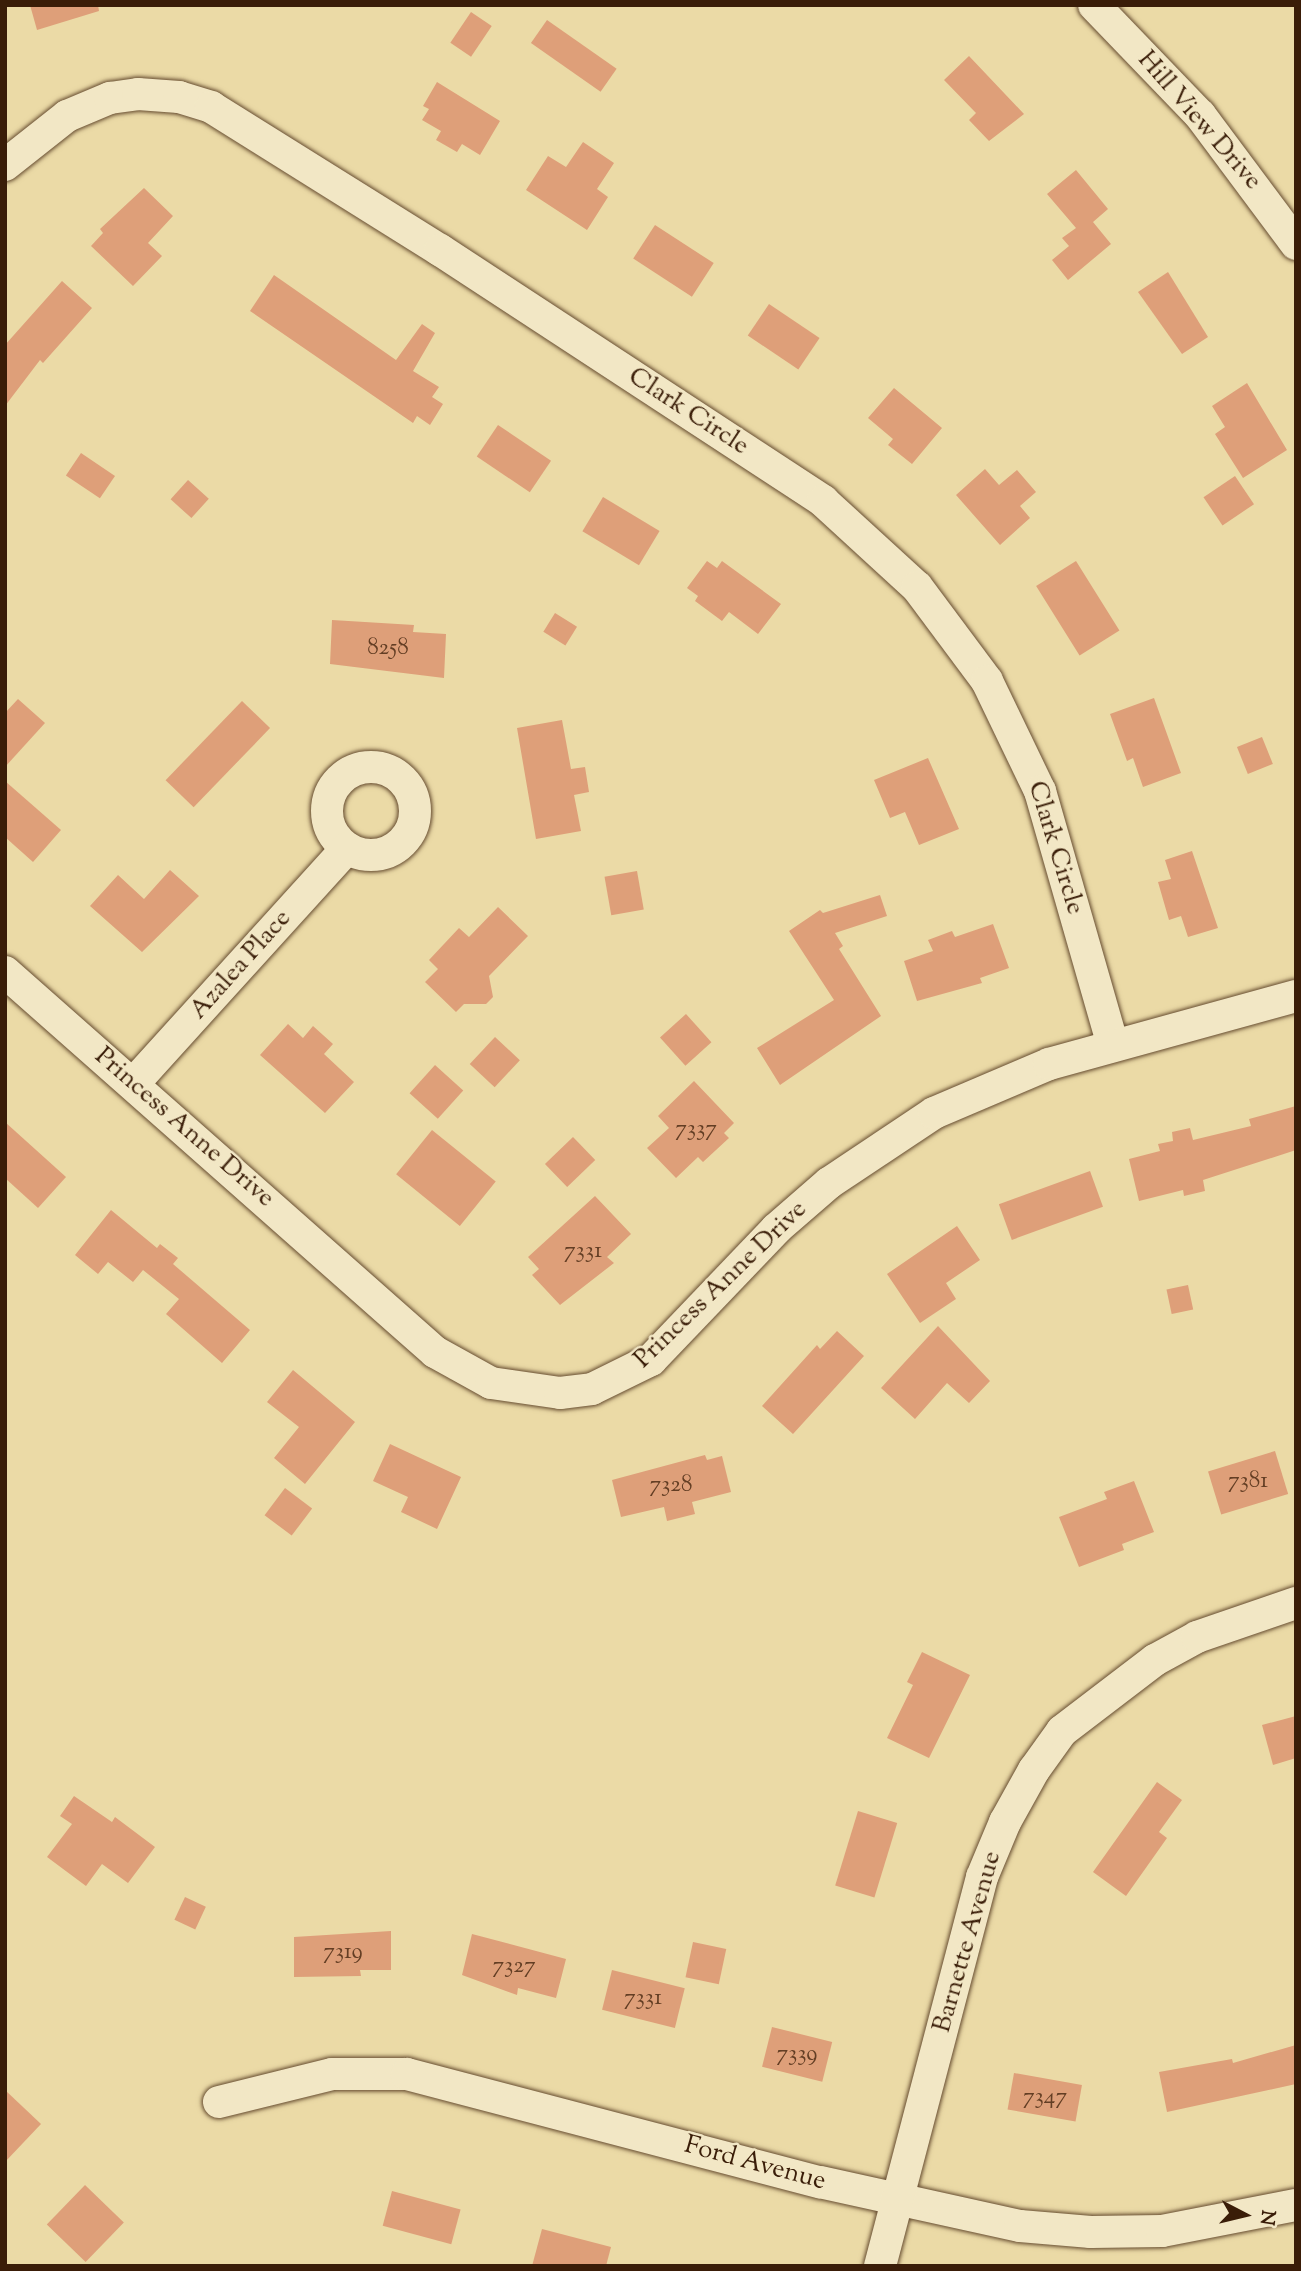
<!DOCTYPE html>
<style>
body{margin:0}
#map{position:relative;width:1301px;height:2271px;overflow:hidden;background:#ebdaa6;font-family:"Sorts Mill Goudy",serif}
div>[style]{position:absolute}
.building>*{inset:0;background:#de9f79;transform-origin:0 0}
.roads{filter:drop-shadow(0 0 2px #664c30) drop-shadow(0 0 2px #664c30)}
.street>*{height:32px;margin:-16px;padding:0 16px;transform-origin:16px;border-radius:16px;background:#f2e7c5}
.street>.ring{margin:-16px;padding:0;box-sizing:content-box;background:none;border:32px solid #f2e7c5;border-radius:50%}
span{translate:-50% -50%;white-space:nowrap;text-align:center;line-height:1.15;-webkit-text-stroke:5px #f2e7c5;paint-order:stroke}
.number-label{font-size:23px;color:#633e24}
.number-label span{-webkit-text-stroke-width:0}
.street-label{font-size:26px;color:#3a1d08}
.frame{position:absolute;inset:0;border:7px solid #3a1d08;pointer-events:none}
.north{position:absolute;left:1210px;top:2180px;width:70px;height:70px;-webkit-text-stroke:5px #f2e7c5;paint-order:stroke;rotate:97deg;font-size:19px;font-weight:700;line-height:28px;text-align:center;color:#3a1d08}
.north::after{content:'';display:block;margin:auto;width:24px;height:32px;background:#3a1d08;clip-path:polygon(50% 0,100% 100%,50% 72%,0 100%)}
</style>
<div id="map">
<div class="building">
<div style="clip-path:polygon(30px 5px,98px 5px,99px 11px,37px 30px)"></div>
<div style="left:471px;top:12px;width:25px;height:37px;rotate:34deg"></div>
<div style="left:547px;top:20px;width:85px;height:28px;rotate:35deg"></div>
<div style="clip-path:polygon(969px 56px,1024px 114px,989px 141px,969px 120px,976px 113px,944px 80px)"></div>
<div style="clip-path:polygon(437px 82px,500px 121px,480px 155px,462px 144px,457px 152px,436px 140px,441px 131px,422px 120px,429px 109px,423px 106px)"></div>
<div style="clip-path:polygon(583px 142px,614px 163px,597px 189px,608px 197px,587px 230px,526px 190px,548px 156px,566px 167px)"></div>
<div style="clip-path:polygon(1076px 170px,1108px 209px,1093px 222px,1111px 244px,1068px 280px,1052px 260px,1069px 246px,1062px 238px,1076px 228px,1047px 194px)"></div>
<div style="clip-path:polygon(144px 188px,173px 216px,148px 243px,162px 256px,133px 286px,91px 246px,103px 233px,100px 229px)"></div>
<div style="left:655px;top:225px;width:70px;height:40px;rotate:33deg"></div>
<div style="clip-path:polygon(1168px 272px,1208px 337px,1182px 354px,1138px 292px)"></div>
<div style="clip-path:polygon(274px 275px,396px 360px,422px 324px,435px 333px,413px 371px,439px 387px,432px 397px,443px 404px,430px 425px,417px 416px,413px 423px,250px 311px)"></div>
<div style="clip-path:polygon(62px 281px,92px 308px,43px 363px,40px 360px,5px 406px,5px 345px)"></div>
<div style="left:769px;top:304px;width:61px;height:38px;rotate:34deg"></div>
<div style="clip-path:polygon(1247px 383px,1287px 450px,1243px 478px,1215px 434px,1225px 427px,1212px 406px)"></div>
<div style="clip-path:polygon(894px 388px,942px 428px,912px 464px,888px 445px,893px 439px,868px 418px)"></div>
<div style="left:498px;top:425px;width:64px;height:38px;rotate:34deg"></div>
<div style="left:81px;top:453px;width:41px;height:27px;rotate:34deg"></div>
<div style="clip-path:polygon(985px 469px,999px 485px,1017px 470px,1036px 492px,1020px 506px,1030px 518px,1000px 545px,956px 495px)"></div>
<div style="left:1235px;top:476px;width:34px;height:38px;rotate:56deg"></div>
<div style="left:188px;top:480px;width:28px;height:26px;rotate:42deg"></div>
<div style="left:603px;top:497px;width:66px;height:40px;rotate:31deg"></div>
<div style="clip-path:polygon(707px 561px,717px 568px,722px 561px,781px 604px,758px 634px,729px 612px,722px 621px,695px 601px,698px 596px,687px 588px)"></div>
<div style="left:1076px;top:561px;width:82px;height:47px;rotate:58deg"></div>
<div style="left:555px;top:613px;width:26px;height:22px;rotate:32deg"></div>
<div style="clip-path:polygon(332px 620px,414px 625px,413px 632px,446px 634px,444px 678px,330px 664px)"></div>
<div style="clip-path:polygon(1154px 698px,1181px 773px,1143px 787px,1133px 758px,1127px 761px,1110px 714px)"></div>
<div style="clip-path:polygon(18px 699px,45px 723px,5px 767px,5px 713px)"></div>
<div style="left:242px;top:701px;width:39px;height:110px;rotate:44deg"></div>
<div style="clip-path:polygon(562px 720px,571px 769px,585px 767px,589px 792px,574px 795px,581px 831px,536px 839px,517px 728px)"></div>
<div style="left:1262px;top:737px;width:29px;height:27px;rotate:68deg"></div>
<div style="clip-path:polygon(928px 758px,959px 829px,919px 845px,905px 812px,890px 818px,874px 780px)"></div>
<div style="clip-path:polygon(5px 781px,61px 830px,33px 862px,5px 837px)"></div>
<div style="clip-path:polygon(1192px 851px,1218px 928px,1188px 937px,1181px 916px,1169px 920px,1158px 882px,1171px 879px,1165px 860px)"></div>
<div style="clip-path:polygon(170px 870px,199px 896px,142px 952px,90px 906px,118px 875px,144px 899px)"></div>
<div style="left:637px;top:871px;width:39px;height:33px;rotate:80deg"></div>
<div style="clip-path:polygon(880px 895px,887px 916px,835px 933px,843px 946px,839px 949px,881px 1016px,780px 1085px,757px 1048px,834px 1000px,789px 931px,820px 910px,823px 913px)"></div>
<div style="clip-path:polygon(498px 907px,528px 936px,489px 976px,493px 997px,486px 1004px,464px 1004px,456px 1012px,425px 982px,438px 969px,429px 960px,459px 928px,469px 937px)"></div>
<div style="clip-path:polygon(993px 924px,1009px 968px,980px 978px,982px 983px,917px 1001px,904px 961px,933px 951px,928px 940px,952px 931px,955px 937px)"></div>
<div style="left:686px;top:1014px;width:38px;height:35px;rotate:48deg"></div>
<div style="clip-path:polygon(288px 1024px,303px 1038px,313px 1026px,333px 1044px,324px 1054px,354px 1082px,325px 1113px,260px 1055px)"></div>
<div style="left:495px;top:1037px;width:34px;height:37px;rotate:43deg"></div>
<div style="left:435px;top:1065px;width:38px;height:38px;rotate:42deg"></div>
<div style="clip-path:polygon(694px 1081px,734px 1123px,724px 1133px,729px 1138px,703px 1162px,698px 1157px,676px 1178px,647px 1148px,669px 1128px,658px 1116px)"></div>
<div style="clip-path:polygon(1296px 1106px,1296px 1150px,1203px 1180px,1205px 1191px,1184px 1196px,1183px 1190px,1139px 1201px,1129px 1159px,1160px 1151px,1158px 1144px,1173px 1141px,1172px 1132px,1190px 1128px,1193px 1140px,1251px 1126px,1249px 1119px)"></div>
<div style="clip-path:polygon(5px 1122px,66px 1177px,38px 1208px,5px 1178px)"></div>
<div style="left:432px;top:1130px;width:82px;height:57px;rotate:39deg"></div>
<div style="left:573px;top:1137px;width:32px;height:39px;rotate:46deg"></div>
<div style="left:1090px;top:1171px;width:38px;height:97px;rotate:70deg"></div>
<div style="clip-path:polygon(595px 1196px,631px 1234px,607px 1257px,614px 1263px,560px 1305px,532px 1275px,539px 1269px,528px 1257px)"></div>
<div style="clip-path:polygon(111px 1210px,157px 1248px,160px 1244px,178px 1258px,173px 1264px,250px 1330px,222px 1363px,166px 1314px,179px 1299px,143px 1270px,133px 1282px,108px 1262px,98px 1274px,75px 1255px)"></div>
<div style="clip-path:polygon(957px 1226px,980px 1260px,946px 1283px,956px 1299px,920px 1323px,887px 1274px)"></div>
<div style="left:1188px;top:1285px;width:25px;height:22px;rotate:78deg"></div>
<div style="clip-path:polygon(938px 1326px,990px 1381px,969px 1403px,947px 1383px,915px 1419px,881px 1388px)"></div>
<div style="clip-path:polygon(837px 1331px,864px 1356px,793px 1434px,762px 1406px,817px 1345px,820px 1349px)"></div>
<div style="clip-path:polygon(293px 1370px,355px 1422px,305px 1484px,274px 1458px,299px 1427px,267px 1402px)"></div>
<div style="clip-path:polygon(390px 1444px,461px 1477px,437px 1529px,401px 1512px,408px 1497px,373px 1481px)"></div>
<div style="left:1275px;top:1451px;width:45px;height:70px;rotate:73deg"></div>
<div style="clip-path:polygon(705px 1455px,707px 1460px,722px 1456px,731px 1492px,692px 1502px,695px 1514px,667px 1521px,664px 1507px,621px 1517px,612px 1480px)"></div>
<div style="clip-path:polygon(1134px 1481px,1154px 1532px,1122px 1544px,1124px 1550px,1079px 1567px,1059px 1517px,1107px 1499px,1104px 1492px)"></div>
<div style="left:285px;top:1488px;width:34px;height:34px;rotate:37deg"></div>
<div style="clip-path:polygon(922px 1652px,970px 1675px,929px 1758px,887px 1738px,913px 1685px,907px 1682px)"></div>
<div style="clip-path:polygon(1296px 1716px,1296px 1758px,1273px 1765px,1262px 1725px)"></div>
<div style="clip-path:polygon(1157px 1782px,1182px 1800px,1159px 1832px,1167px 1838px,1126px 1896px,1093px 1872px)"></div>
<div style="clip-path:polygon(74px 1796px,112px 1822px,115px 1817px,155px 1847px,128px 1883px,102px 1864px,86px 1886px,47px 1857px,72px 1824px,60px 1816px)"></div>
<div style="left:858px;top:1811px;width:41px;height:78px;rotate:17deg"></div>
<div style="left:185px;top:1897px;width:23px;height:25px;rotate:25deg"></div>
<div style="clip-path:polygon(391px 1931px,391px 1970px,360px 1970px,361px 1976px,294px 1977px,294px 1937px)"></div>
<div style="clip-path:polygon(472px 1934px,566px 1959px,556px 1998px,518px 1988px,517px 1995px,462px 1975px)"></div>
<div style="left:693px;top:1942px;width:34px;height:36px;rotate:12deg"></div>
<div style="left:612px;top:1970px;width:75px;height:41px;rotate:14deg"></div>
<div style="left:772px;top:2027px;width:62px;height:41px;rotate:14deg"></div>
<div style="clip-path:polygon(1296px 2045px,1296px 2084px,1167px 2112px,1159px 2072px,1232px 2059px,1233px 2063px)"></div>
<div style="left:1014px;top:2073px;width:69px;height:37px;rotate:10deg"></div>
<div style="clip-path:polygon(5px 2090px,41px 2124px,5px 2162px)"></div>
<div style="left:85px;top:2185px;width:54px;height:55px;rotate:44deg"></div>
<div style="left:392px;top:2191px;width:71px;height:36px;rotate:15deg"></div>
<div style="clip-path:polygon(542px 2229px,611px 2247px,606px 2266px,532px 2266px)"></div>
</div>
<div class="roads">
<div class="street">
<div style="left:1094px;top:5px;width:153px;rotate:46.1deg"></div>
<div style="left:1200px;top:115px;width:161px;rotate:53.3deg"></div>
<div style="left:5px;top:165px;width:79px;rotate:-38.3deg"></div>
<div style="left:67px;top:116px;width:47px;rotate:-22.7deg"></div>
<div style="left:110px;top:98px;width:28px;rotate:-8deg"></div>
<div style="left:138px;top:94px;width:41px;rotate:4.2deg"></div>
<div style="left:179px;top:97px;width:34px;rotate:17deg"></div>
<div style="left:211px;top:107px;width:270px;rotate:32deg"></div>
<div style="left:440px;top:250px;width:458px;rotate:33.2deg"></div>
<div style="left:823px;top:501px;width:127px;rotate:42.5deg"></div>
<div style="left:917px;top:587px;width:117px;rotate:53.3deg"></div>
<div style="left:987px;top:681px;width:122px;rotate:64.3deg"></div>
<div style="left:1040px;top:791px;width:265px;rotate:74deg"></div>
<div class="ring" style="left:327px;top:767px;width:56px;height:56px"></div>
<div style="left:5px;top:972px;width:574px;rotate:41.47deg"></div>
<div style="left:435px;top:1352px;width:64px;rotate:29deg"></div>
<div style="left:491px;top:1383px;width:70px;rotate:8.2deg"></div>
<div style="left:560px;top:1393px;width:32px;rotate:-7deg"></div>
<div style="left:592px;top:1389px;width:66px;rotate:-26.2deg"></div>
<div style="left:651px;top:1360px;width:181px;rotate:-46.3deg"></div>
<div style="left:776px;top:1229px;width:70px;rotate:-41deg"></div>
<div style="left:829px;top:1183px;width:126px;rotate:-33.7deg"></div>
<div style="left:934px;top:1113px;width:125px;rotate:-23.1deg"></div>
<div style="left:1049px;top:1064px;width:256px;rotate:-15.4deg"></div>
<div style="left:134px;top:1083px;width:317px;rotate:-47.8deg"></div>
<div style="left:219px;top:2102px;width:116px;rotate:-13.9deg"></div>
<div style="left:332px;top:2074px;width:75px"></div>
<div style="left:407px;top:2074px;width:427px;rotate:14.7deg"></div>
<div style="left:820px;top:2182px;width:205px;rotate:12.4deg"></div>
<div style="left:1020px;top:2226px;width:71px;rotate:4.8deg"></div>
<div style="left:1091px;top:2232px;width:71px;rotate:-0.8deg"></div>
<div style="left:1162px;top:2231px;width:136px;rotate:-11deg"></div>
<div style="left:880px;top:2266px;width:402px;rotate:-75.3deg"></div>
<div style="left:982px;top:1877px;width:60px;rotate:-67.3deg"></div>
<div style="left:1005px;top:1822px;width:60px;rotate:-60.9deg"></div>
<div style="left:1034px;top:1770px;width:48px;rotate:-54.3deg"></div>
<div style="left:1062px;top:1731px;width:117px;rotate:-37.4deg"></div>
<div style="left:1155px;top:1660px;width:48px;rotate:-28.7deg"></div>
<div style="left:1197px;top:1637px;width:105px;rotate:-19deg"></div>
</div>
</div>
<div class="number-label">
<span style="left:388px;top:649px">8258</span>
<span style="left:696px;top:1130px">7337</span>
<span style="left:583px;top:1252px">7331</span>
<span style="left:1248px;top:1482px">7381</span>
<span style="left:671px;top:1486px">7328</span>
<span style="left:343px;top:1953px">7319</span>
<span style="left:514px;top:1967px">7327</span>
<span style="left:643px;top:1999px">7331</span>
<span style="left:797px;top:2055px">7339</span>
<span style="left:1045px;top:2098px">7347</span>
</div>
<div class="street-label">
<span style="left:1199px;top:121px;rotate:49deg">Hill View Drive</span>
<span style="left:688px;top:412px;rotate:33deg">Clark Circle</span>
<span style="left:1055px;top:848px;rotate:73deg">Clark Circle</span>
<span style="left:241px;top:965px;rotate:-48deg">Azalea Place</span>
<span style="left:184px;top:1128px;rotate:41deg">Princess Anne Drive</span>
<span style="left:721px;top:1285px;rotate:-44deg">Princess Anne Drive</span>
<span style="left:968px;top:1942px;rotate:-74deg">Barnette Avenue</span>
<span style="left:755px;top:2164px;rotate:15deg">Ford Avenue</span>
</div>
<div class="frame"></div>
<div class="north">N</div>
</div>
